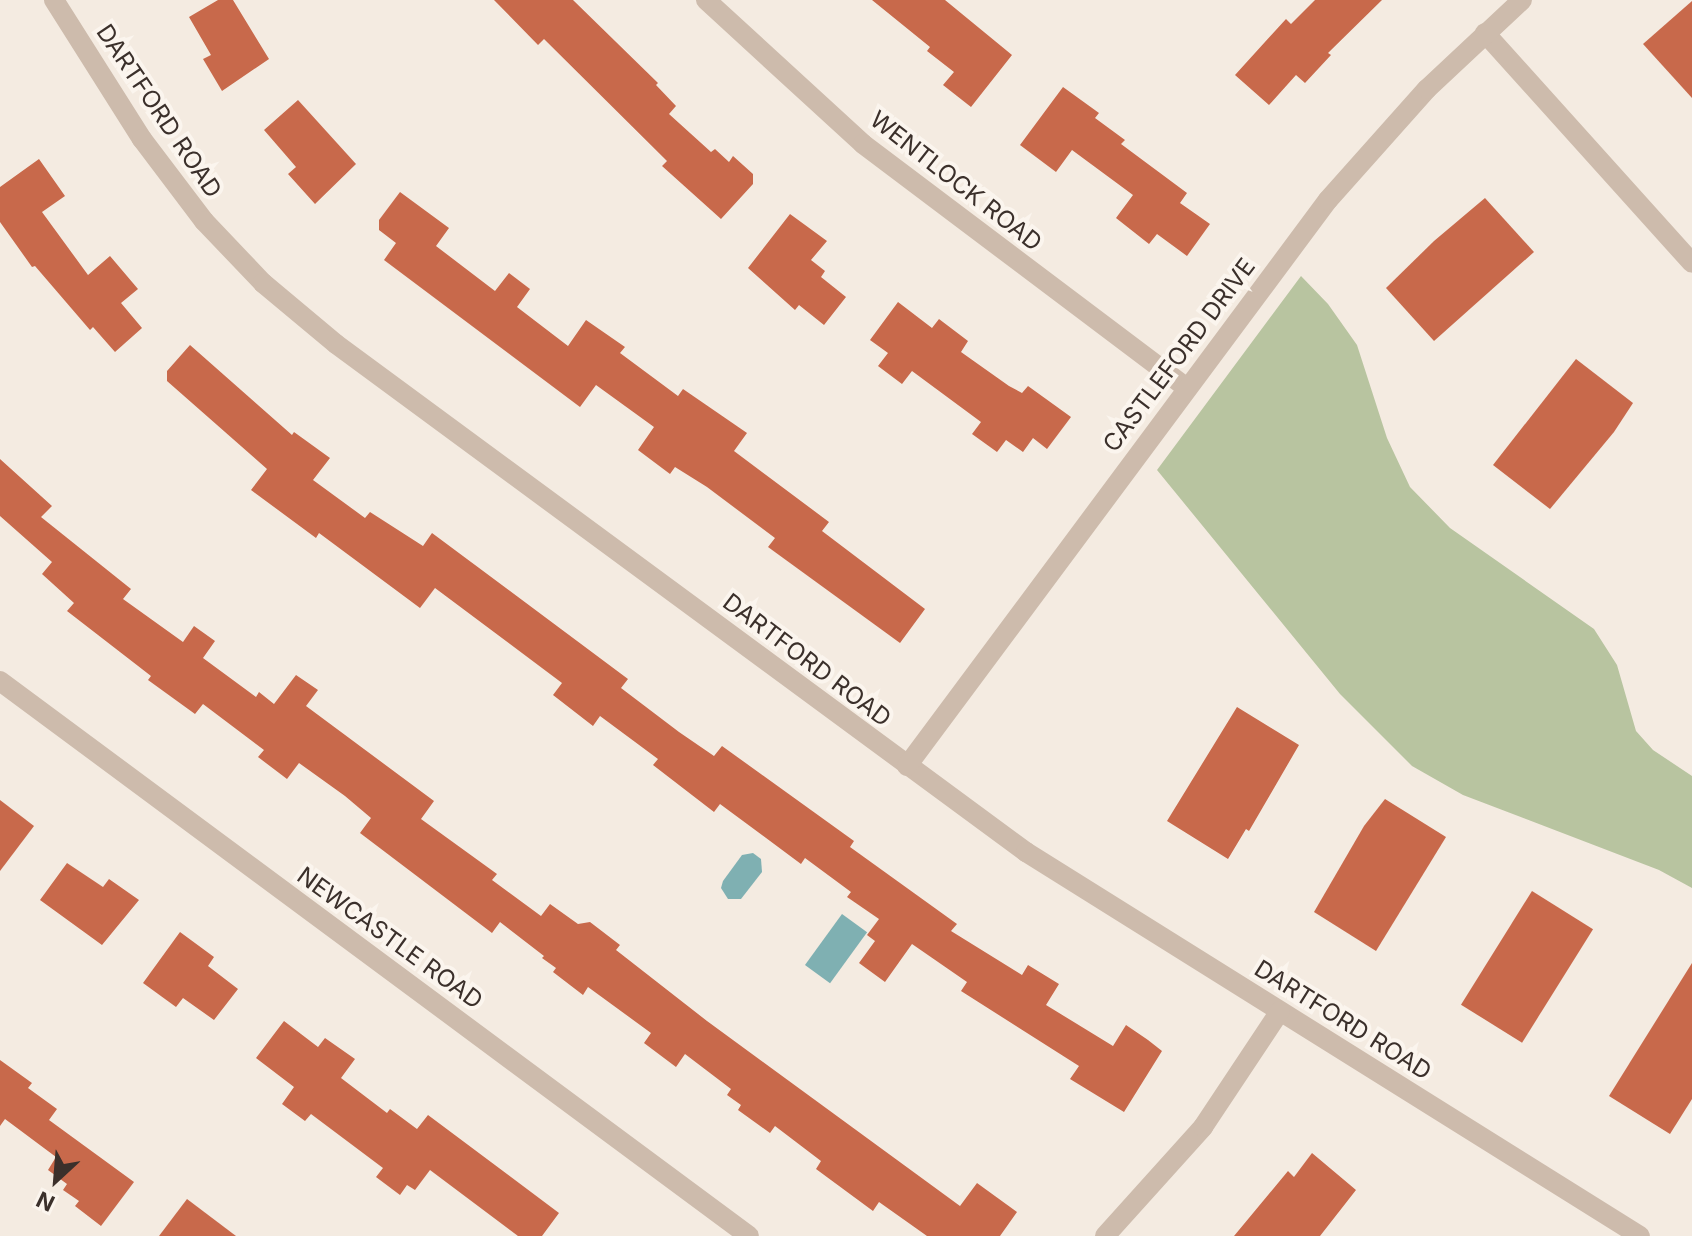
<!DOCTYPE html>
<style>
body{margin:0}
#map{position:relative;width:1692px;height:1236px;overflow:hidden;background:#f4ebe1;font-family:Inter,sans-serif}
div>[style]{position:absolute}
.green>*{inset:0;background:#b8c4a0}
.water>*{inset:0;background:#7fb0b2;transform-origin:0 0}
.building>*{inset:0;background:#c8694b;transform-origin:0 0}
.minor>*{height:20px;margin:-10px;padding:0 10px;transform-origin:10px;border-radius:10px;background:#cdbbac}
span{translate:-50% -50%;white-space:nowrap;text-align:center;line-height:1.15;-webkit-text-stroke:8px #fbf5ee;paint-order:stroke}
.street-label{font-size:24px;color:#3b302b}
.north{position:absolute;left:16px;top:1140px;width:80px;height:80px;-webkit-text-stroke:6px #fbf5ee;paint-order:stroke;rotate:206deg;font-size:22px;font-weight:700;line-height:32px;text-align:center;color:#3b302b}
.north::after{content:'';display:block;margin:auto;width:28px;height:36px;background:#3b302b;clip-path:polygon(50% 0,100% 100%,50% 72%,0 100%)}
</style>
<div id="map">
<div class="green">
<div style="clip-path:polygon(1301px 276px,1328px 304px,1357px 345px,1387px 438px,1410px 487px,1450px 528px,1594px 629px,1617px 665px,1636px 731px,1653px 750px,1692px 776px,1692px 888px,1659px 870px,1463px 795px,1412px 766px,1340px 694px,1157px 470px)"></div>
</div>
<div class="water">
<div style="clip-path:polygon(753px 853px,761px 859px,762px 872px,741px 899px,728px 899px,721px 888px,723px 881px,742px 855px)"></div>
<div style="left:842px;top:914px;width:31px;height:63px;rotate:36deg"></div>
</div>
<div class="building">
<div style="clip-path:polygon(218px 0,233px 0,269px 59px,222px 91px,203px 59px,211px 55px,189px 17px)"></div>
<div style="clip-path:polygon(494px 0,573px 0,658px 83px,656px 85px,676px 106px,669px 114px,711px 152px,715px 149px,729px 162px,733px 156px,753px 174px,753px 184px,721px 219px,662px 166px,667px 161px,544px 39px,538px 45px)"></div>
<div style="clip-path:polygon(872px 0,945px 0,1012px 55px,971px 107px,943px 85px,954px 72px,927px 51px,930px 47px)"></div>
<div style="clip-path:polygon(1315px 0,1382px 0,1328px 53px,1331px 55px,1305px 83px,1296px 75px,1269px 105px,1235px 75px,1286px 19px,1291px 24px)"></div>
<div style="clip-path:polygon(1692px 1px,1692px 98px,1643px 44px)"></div>
<div style="clip-path:polygon(1063px 87px,1099px 113px,1095px 118px,1125px 140px,1121px 144px,1187px 193px,1180px 203px,1210px 224px,1187px 256px,1157px 234px,1149px 244px,1116px 218px,1133px 195px,1072px 150px,1056px 172px,1020px 145px)"></div>
<div style="clip-path:polygon(298px 100px,356px 164px,315px 204px,288px 174px,296px 167px,264px 130px)"></div>
<div style="clip-path:polygon(39px 159px,65px 196px,42px 212px,88px 275px,110px 256px,138px 289px,121px 303px,142px 328px,115px 352px,93px 327px,90px 330px,35px 266px,32px 267px,0 222px,0 187px)"></div>
<div style="clip-path:polygon(400px 192px,449px 228px,436px 246px,495px 291px,509px 273px,530px 289px,517px 307px,568px 346px,586px 320px,625px 347px,620px 353px,678px 396px,683px 389px,747px 433px,734px 451px,829px 522px,822px 531px,925px 609px,900px 643px,768px 547px,775px 538px,707px 487px,675px 467px,670px 474px,638px 450px,654px 427px,596px 385px,580px 407px,384px 260px,396px 243px,379px 230px,379px 220px)"></div>
<div style="clip-path:polygon(1485px 198px,1534px 252px,1434px 341px,1386px 288px,1434px 241px)"></div>
<div style="clip-path:polygon(790px 214px,827px 241px,811px 260px,825px 271px,821px 277px,846px 297px,824px 325px,799px 305px,795px 310px,748px 268px)"></div>
<div style="clip-path:polygon(898px 302px,932px 328px,939px 319px,968px 341px,961px 352px,1009px 386px,1022px 393px,1028px 386px,1071px 417px,1047px 449px,1033px 438px,1023px 452px,1006px 440px,997px 452px,972px 434px,981px 422px,912px 371px,902px 384px,878px 366px,888px 353px,870px 340px)"></div>
<div style="clip-path:polygon(190px 345px,292px 435px,294px 432px,330px 458px,313px 480px,365px 518px,370px 512px,423px 546px,432px 533px,628px 679px,621px 688px,679px 732px,714px 756px,722px 746px,854px 841px,850px 847px,957px 924px,951px 931px,1022px 975px,1028px 965px,1059px 984px,1046px 1005px,1113px 1046px,1126px 1025px,1148px 1040px,1162px 1051px,1124px 1112px,1070px 1079px,1079px 1066px,961px 991px,967px 982px,912px 944px,885px 982px,859px 963px,875px 941px,867px 935px,879px 919px,847px 897px,851px 892px,805px 858px,801px 864px,720px 804px,714px 812px,653px 765px,658px 759px,600px 716px,593px 726px,553px 695px,562px 683px,435px 588px,420px 608px,319px 533px,316px 538px,251px 490px,267px 469px,167px 381px,167px 371px)"></div>
<div style="clip-path:polygon(1576px 359px,1633px 403px,1614px 432px,1550px 509px,1493px 465px)"></div>
<div style="clip-path:polygon(0 459px,52px 506px,41px 517px,131px 589px,123px 599px,183px 642px,194px 626px,215px 641px,203px 658px,256px 697px,259px 692px,274px 704px,296px 675px,318px 690px,306px 706px,434px 801px,421px 819px,497px 874px,492px 880px,541px 916px,550px 904px,578px 924px,590px 922px,620px 945px,616px 950px,707px 1021px,960px 1206px,977px 1183px,1017px 1212px,1000px 1236px,927px 1236px,879px 1202px,873px 1211px,816px 1169px,821px 1161px,775px 1126px,770px 1133px,738px 1110px,741px 1105px,727px 1095px,731px 1089px,685px 1054px,676px 1067px,644px 1043px,651px 1033px,588px 987px,583px 995px,553px 972px,556px 968px,542px 958px,544px 956px,500px 922px,492px 933px,360px 833px,371px 818px,345px 796px,299px 763px,287px 779px,258px 757px,264px 750px,203px 704px,195px 714px,148px 680px,151px 676px,67px 611px,74px 603px,42px 574px,52px 562px,0 516px)"></div>
<div style="clip-path:polygon(1237px 707px,1299px 745px,1249px 831px,1246px 829px,1228px 859px,1167px 821px)"></div>
<div style="clip-path:polygon(1385px 799px,1446px 837px,1376px 951px,1314px 912px,1364px 826px)"></div>
<div style="clip-path:polygon(0 800px,34px 826px,0 871px)"></div>
<div style="clip-path:polygon(67px 863px,103px 887px,109px 879px,139px 900px,102px 945px,40px 900px)"></div>
<div style="left:1532px;top:891px;width:72px;height:134px;rotate:32deg"></div>
<div style="clip-path:polygon(180px 932px,214px 957px,208px 966px,238px 989px,214px 1020px,183px 998px,176px 1007px,143px 983px)"></div>
<div style="clip-path:polygon(1692px 963px,1692px 1099px,1670px 1134px,1609px 1096px)"></div>
<div style="clip-path:polygon(284px 1021px,318px 1047px,325px 1038px,355px 1059px,341px 1078px,387px 1113px,390px 1109px,417px 1129px,428px 1115px,559px 1213px,542px 1236px,518px 1236px,430px 1170px,415px 1190px,407px 1185px,400px 1195px,376px 1177px,383px 1168px,311px 1114px,305px 1121px,282px 1104px,294px 1087px,256px 1058px)"></div>
<div style="clip-path:polygon(0 1060px,32px 1083px,28px 1088px,57px 1109px,49px 1120px,134px 1182px,101px 1226px,75px 1206px,79px 1201px,63px 1190px,67px 1184px,48px 1170px,56px 1157px,5px 1119px,0 1126px)"></div>
<div style="clip-path:polygon(1312px 1153px,1356px 1190px,1320px 1236px,1234px 1236px,1288px 1171px,1294px 1177px)"></div>
<div style="clip-path:polygon(187px 1199px,236px 1236px,159px 1236px)"></div>
</div>
<div class="minor">
<div style="left:54px;top:0;width:165px;rotate:57.7deg"></div>
<div style="left:142px;top:139px;width:103px;rotate:52.9deg"></div>
<div style="left:204px;top:221px;width:86px;rotate:46.4deg"></div>
<div style="left:263px;top:283px;width:95px;rotate:39.9deg"></div>
<div style="left:336px;top:344px;width:857px;rotate:36.36deg"></div>
<div style="left:1026px;top:852px;width:724px;rotate:32.02deg"></div>
<div style="left:706px;top:0;width:213px;rotate:42.5deg"></div>
<div style="left:863px;top:144px;width:406px;rotate:37deg"></div>
<div style="left:1485px;top:33px;width:309px;rotate:48deg"></div>
<div style="left:0;top:681px;width:932px;rotate:36.54deg"></div>
<div style="left:907px;top:766px;width:705px;rotate:-53.36deg"></div>
<div style="left:1328px;top:200px;width:149px;rotate:-48.3deg"></div>
<div style="left:1427px;top:89px;width:130px;rotate:-43.1deg"></div>
<div style="left:1105px;top:1236px;width:147px;rotate:-48deg"></div>
<div style="left:1203px;top:1127px;width:139px;rotate:-56.4deg"></div>
</div>
<div class="street-label">
<span style="left:159px;top:111px;rotate:56deg">DARTFORD ROAD</span>
<span style="left:956px;top:181px;rotate:38deg">WENTLOCK ROAD</span>
<span style="left:1179px;top:355px;rotate:-53deg">CASTLEFORD DRIVE</span>
<span style="left:807px;top:660px;rotate:37deg">DARTFORD ROAD</span>
<span style="left:390px;top:938px;rotate:36deg">NEWCASTLE ROAD</span>
<span style="left:1343px;top:1020px;rotate:32deg">DARTFORD ROAD</span>
</div>
<div class="north">N</div>
</div>
